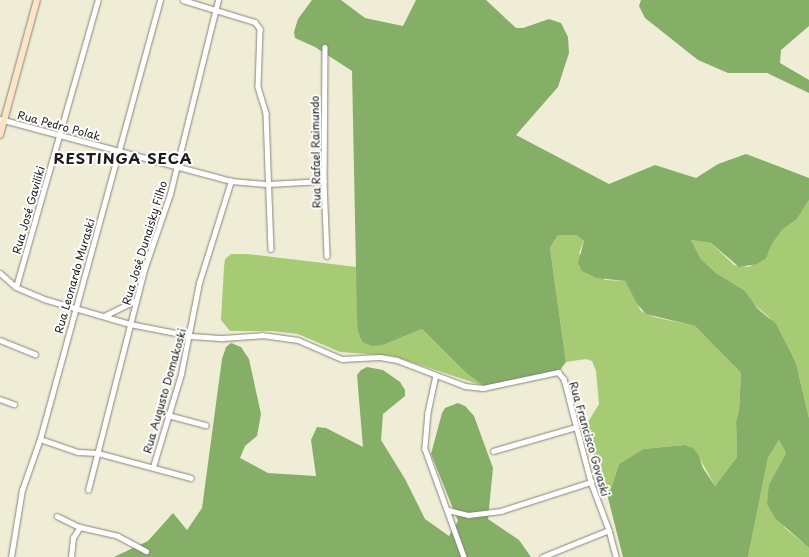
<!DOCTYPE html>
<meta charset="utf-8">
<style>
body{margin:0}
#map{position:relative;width:809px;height:557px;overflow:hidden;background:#f0edd7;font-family:"Playpen Sans",sans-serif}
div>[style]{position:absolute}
.green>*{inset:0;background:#a7cb75}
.forest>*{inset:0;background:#85af66}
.roads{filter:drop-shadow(0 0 1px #86847a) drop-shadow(0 0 1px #86847a)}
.street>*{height:4.5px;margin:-2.25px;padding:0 2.25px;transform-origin:2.25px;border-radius:2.25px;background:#fff}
.secondary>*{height:6px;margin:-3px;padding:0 3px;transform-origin:3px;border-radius:3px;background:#fee4c6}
span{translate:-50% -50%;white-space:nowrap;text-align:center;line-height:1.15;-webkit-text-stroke:4px #fff;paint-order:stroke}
.street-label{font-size:11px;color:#1c1c1c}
.district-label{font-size:15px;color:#1c1c1c;font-weight:700;letter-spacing:1px}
</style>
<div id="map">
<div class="green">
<div style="clip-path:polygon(809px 200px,809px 418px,796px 363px,769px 317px,751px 302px,744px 290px,716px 273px,701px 259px,691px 240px,711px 243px,734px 265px,749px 267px,768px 253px,772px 244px,783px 229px,797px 219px)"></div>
<div style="clip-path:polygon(558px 235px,576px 235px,584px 241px,579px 253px,605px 280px,625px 281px,641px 311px,654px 317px,695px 326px,741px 373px,739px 410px,736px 422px,737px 457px,715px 486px,701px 461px,684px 445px,643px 449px,619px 464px,608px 498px,587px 439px,585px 427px,599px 404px,596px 371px,592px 361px,586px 359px,566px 362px,550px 248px)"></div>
<div style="clip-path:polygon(231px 254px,247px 254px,357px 267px,358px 332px,362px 342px,383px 345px,422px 329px,466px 373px,484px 386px,393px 356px,340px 352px,298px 334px,272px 331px,230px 331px,221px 320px,224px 267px,225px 259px)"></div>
<div style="clip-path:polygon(779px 440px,786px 453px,769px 484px,785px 528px,809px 548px,809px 557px,748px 557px,768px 458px)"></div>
</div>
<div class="forest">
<div style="clip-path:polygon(312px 0,341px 0,365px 18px,403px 26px,416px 0,486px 0,516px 28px,523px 28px,549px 19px,561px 23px,568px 37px,569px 53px,558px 87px,516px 135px,609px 184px,655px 165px,696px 178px,718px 164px,746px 154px,809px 178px,809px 200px,797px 219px,783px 229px,772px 244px,766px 258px,757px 264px,739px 267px,711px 243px,691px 240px,701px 259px,716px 273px,744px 290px,757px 308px,776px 324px,796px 363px,809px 418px,809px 548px,775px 518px,767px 504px,769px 484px,786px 453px,779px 440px,768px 458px,748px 557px,623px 557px,608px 498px,619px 464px,643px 449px,684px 445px,693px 448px,698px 454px,703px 468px,715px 486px,737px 457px,736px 422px,739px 410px,741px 373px,695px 326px,646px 314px,637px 304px,625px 281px,597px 278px,582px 271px,578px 263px,584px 241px,576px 235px,558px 235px,550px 248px,566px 362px,560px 370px,484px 386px,466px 373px,422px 329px,383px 345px,372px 346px,362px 342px,358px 332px,357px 318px,352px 71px,315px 47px,295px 38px,294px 32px,298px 19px)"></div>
<div style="clip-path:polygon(641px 0,809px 0,809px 26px,781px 50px,780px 63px,809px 80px,809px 93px,767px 73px,728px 73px,698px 60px,645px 18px,639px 6px)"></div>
<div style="clip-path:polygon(231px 343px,241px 347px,249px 359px,261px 414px,257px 436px,245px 446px,240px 458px,268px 473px,316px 476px,311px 440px,317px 427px,326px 428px,363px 447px,357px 375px,361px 370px,367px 367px,383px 370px,400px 382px,405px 390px,405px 396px,383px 414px,381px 440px,405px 479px,425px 519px,449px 536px,458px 521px,431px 454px,442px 413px,445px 408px,458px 403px,465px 406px,474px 416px,493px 468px,488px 519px,519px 540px,531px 557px,114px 557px,148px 541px,173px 513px,187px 530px,202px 508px,222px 359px,226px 347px)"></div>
</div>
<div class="roads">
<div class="street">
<div style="left:183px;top:0;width:75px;rotate:17deg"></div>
<div style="left:255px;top:22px;width:9px;rotate:54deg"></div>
<div style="left:260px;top:29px;width:58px;rotate:92deg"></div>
<div style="left:258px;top:87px;width:28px;rotate:73deg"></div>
<div style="left:266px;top:114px;width:135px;rotate:87.9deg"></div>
<div style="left:325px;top:47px;width:134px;rotate:90.4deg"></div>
<div style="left:324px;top:181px;width:75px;rotate:87.7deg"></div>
<div style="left:0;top:119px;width:239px;rotate:15deg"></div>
<div style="left:231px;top:181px;width:37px;rotate:5deg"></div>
<div style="left:268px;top:184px;width:56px;rotate:-3.1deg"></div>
<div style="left:0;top:273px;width:21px;rotate:41deg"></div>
<div style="left:16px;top:287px;width:30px;rotate:23deg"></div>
<div style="left:44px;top:299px;width:90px;rotate:16.2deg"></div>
<div style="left:130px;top:324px;width:62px;rotate:11.1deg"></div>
<div style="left:191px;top:336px;width:32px;rotate:4deg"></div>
<div style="left:223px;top:338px;width:39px;rotate:-4deg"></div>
<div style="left:262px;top:335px;width:36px;rotate:8deg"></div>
<div style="left:298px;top:340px;width:48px;rotate:23.4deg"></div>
<div style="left:342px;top:359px;width:38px;rotate:-3deg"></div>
<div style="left:380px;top:357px;width:17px;rotate:10deg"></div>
<div style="left:397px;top:360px;width:73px;rotate:20.9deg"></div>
<div style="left:465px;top:386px;width:18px;rotate:6deg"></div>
<div style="left:483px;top:388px;width:77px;rotate:-12deg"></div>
<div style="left:558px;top:372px;width:9px;rotate:49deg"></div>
<div style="left:564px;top:379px;width:106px;rotate:75.3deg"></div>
<div style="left:591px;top:482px;width:51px;rotate:69.4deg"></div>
<div style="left:609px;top:530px;width:28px;rotate:75deg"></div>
<div style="left:16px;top:287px;width:298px;rotate:-74.1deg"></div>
<div style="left:104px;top:316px;width:34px;rotate:-26deg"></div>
<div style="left:0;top:340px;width:38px;rotate:22deg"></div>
<div style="left:436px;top:375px;width:38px;rotate:102deg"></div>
<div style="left:428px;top:412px;width:37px;rotate:95deg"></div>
<div style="left:425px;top:449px;width:115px;rotate:70.1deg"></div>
<div style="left:0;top:399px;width:15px;rotate:20deg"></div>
<div style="left:168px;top:415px;width:39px;rotate:15deg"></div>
<div style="left:40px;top:439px;width:40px;rotate:18.9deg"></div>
<div style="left:78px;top:452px;width:20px;rotate:3deg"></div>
<div style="left:98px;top:453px;width:96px;rotate:15deg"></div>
<div style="left:493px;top:451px;width:86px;rotate:-16.1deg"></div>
<div style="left:153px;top:467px;width:97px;rotate:-73.2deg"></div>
<div style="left:181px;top:374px;width:93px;rotate:-78.8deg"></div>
<div style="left:199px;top:283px;width:107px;rotate:-72.6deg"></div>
<div style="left:88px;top:490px;width:227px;rotate:-75.7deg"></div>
<div style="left:144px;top:270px;width:80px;rotate:-71.1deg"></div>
<div style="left:170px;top:194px;width:200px;rotate:-76.1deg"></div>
<div style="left:448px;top:510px;width:21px;rotate:14deg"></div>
<div style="left:468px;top:515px;width:33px;rotate:-7deg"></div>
<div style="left:501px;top:511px;width:95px;rotate:-17.9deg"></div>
<div style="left:57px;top:516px;width:25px;rotate:26deg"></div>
<div style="left:80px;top:527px;width:39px;rotate:13deg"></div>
<div style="left:118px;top:536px;width:32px;rotate:28deg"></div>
<div style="left:11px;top:557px;width:68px;rotate:-80.7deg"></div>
<div style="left:22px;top:490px;width:54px;rotate:-70.6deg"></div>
<div style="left:40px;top:439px;width:455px;rotate:-74.7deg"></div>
<div style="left:71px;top:557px;width:19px;rotate:-84deg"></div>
<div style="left:73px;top:538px;width:13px;rotate:-58deg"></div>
<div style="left:542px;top:557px;width:72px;rotate:-21.9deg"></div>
</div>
<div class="secondary">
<div style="left:0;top:135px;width:140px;rotate:-74.7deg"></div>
</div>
</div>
<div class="street-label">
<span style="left:59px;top:126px;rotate:15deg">Rua Pedro Polak</span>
<span style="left:316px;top:152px;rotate:-91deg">Rua Rafael Raimundo</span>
<span style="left:29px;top:210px;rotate:-74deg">Rua José Gaviliki</span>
<span style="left:145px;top:243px;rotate:-73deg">Rua José Dunaisky Filho</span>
<span style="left:75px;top:276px;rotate:-74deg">Rua Leonardo Muraski</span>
<span style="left:165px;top:391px;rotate:-74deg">Rua Augusto Domakoski</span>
<span style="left:589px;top:439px;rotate:74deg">Rua Francisco Govaski</span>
</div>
<div class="district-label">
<span style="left:123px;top:158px">RESTINGA SECA</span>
</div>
</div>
